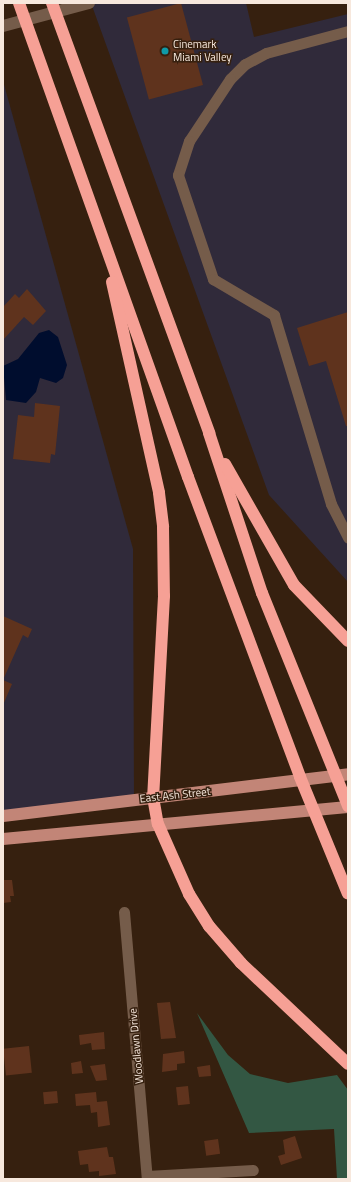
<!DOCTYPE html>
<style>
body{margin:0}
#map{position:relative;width:351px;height:1182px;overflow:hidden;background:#36200f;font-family:"Titillium Web",sans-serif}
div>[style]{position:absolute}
.commercial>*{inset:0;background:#302a3a}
.green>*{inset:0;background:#335743}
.water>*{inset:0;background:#000d2e}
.building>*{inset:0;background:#5f331d;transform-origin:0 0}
.street>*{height:11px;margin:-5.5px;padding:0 5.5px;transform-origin:5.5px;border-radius:5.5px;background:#755c4a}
.secondary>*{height:12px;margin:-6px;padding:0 6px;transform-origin:6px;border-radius:6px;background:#755c4a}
.primary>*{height:12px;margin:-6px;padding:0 6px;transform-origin:6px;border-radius:6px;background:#c28577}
.highway>*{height:12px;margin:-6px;padding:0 6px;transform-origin:6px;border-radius:6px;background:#f6a095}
.dots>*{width:11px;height:11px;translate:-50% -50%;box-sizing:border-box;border:2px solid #36200f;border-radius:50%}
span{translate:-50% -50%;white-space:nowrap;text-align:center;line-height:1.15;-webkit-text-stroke:3px #36200f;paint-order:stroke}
.poi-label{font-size:11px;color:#f7e8dd}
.left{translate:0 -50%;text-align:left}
.street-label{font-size:11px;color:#f7e8dd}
.frame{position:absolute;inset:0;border:4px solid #f7e8dd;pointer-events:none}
</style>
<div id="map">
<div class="commercial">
<div style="clip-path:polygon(91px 3px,246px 3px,254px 37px,348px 14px,348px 582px,269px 495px)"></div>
<div style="clip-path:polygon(3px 81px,133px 549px,134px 800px,3px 816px)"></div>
</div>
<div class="green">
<div style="clip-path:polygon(197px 1013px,228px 1055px,250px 1074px,288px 1083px,337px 1075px,348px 1090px,348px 1179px,337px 1179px,334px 1129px,249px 1133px)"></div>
</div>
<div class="water">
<div style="clip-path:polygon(49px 330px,58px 337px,67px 365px,63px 378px,56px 383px,40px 378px,36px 392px,26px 403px,6px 400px,3px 366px,18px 359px,39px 333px)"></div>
</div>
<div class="building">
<div style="left:181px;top:3px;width:85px;height:56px;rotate:75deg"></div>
<div style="clip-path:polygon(27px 289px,46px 311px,33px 325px,24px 317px,3px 340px,3px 307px,15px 294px,19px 298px)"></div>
<div style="clip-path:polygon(348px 312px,348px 426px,346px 426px,326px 361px,309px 366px,297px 328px)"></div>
<div style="clip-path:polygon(35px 403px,60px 406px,55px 455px,51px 454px,50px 463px,13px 459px,18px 415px,34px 417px)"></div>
<div style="clip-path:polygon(3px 616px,32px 629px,28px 638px,23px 635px,3px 680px,12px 684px,3px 705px)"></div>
<div style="clip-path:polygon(3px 880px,12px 880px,14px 896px,10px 896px,11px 902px,3px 903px)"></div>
<div style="clip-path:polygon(170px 1002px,176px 1038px,161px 1039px,157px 1003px)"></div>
<div style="clip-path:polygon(104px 1032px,105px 1049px,92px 1050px,91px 1043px,80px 1045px,79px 1035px)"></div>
<div style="left:29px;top:1046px;width:27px;height:26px;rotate:84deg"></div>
<div style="clip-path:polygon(184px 1051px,185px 1063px,177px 1064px,177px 1070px,162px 1072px,163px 1054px)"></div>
<div style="clip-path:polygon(81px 1061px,83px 1073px,72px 1074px,71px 1063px)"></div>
<div style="clip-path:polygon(105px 1064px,107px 1080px,96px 1081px,90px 1066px)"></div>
<div style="clip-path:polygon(210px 1065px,211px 1076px,199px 1077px,197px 1067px)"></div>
<div style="left:188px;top:1086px;width:18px;height:12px;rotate:84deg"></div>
<div style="left:57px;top:1091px;width:12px;height:14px;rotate:85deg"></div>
<div style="clip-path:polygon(96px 1092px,97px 1102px,107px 1101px,110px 1125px,98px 1127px,97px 1112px,91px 1113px,90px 1105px,76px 1106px,75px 1094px)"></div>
<div style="clip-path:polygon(295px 1136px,302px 1158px,281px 1165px,278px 1156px,285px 1154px,283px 1140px)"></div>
<div style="left:218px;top:1139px;width:15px;height:14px;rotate:82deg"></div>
<div style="clip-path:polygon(107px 1147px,109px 1157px,113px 1157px,116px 1174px,99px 1176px,99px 1171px,89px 1172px,88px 1164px,80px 1165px,78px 1151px)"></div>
</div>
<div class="street">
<div style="left:348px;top:31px;width:85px;rotate:165deg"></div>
<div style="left:266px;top:53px;width:24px;rotate:152deg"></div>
<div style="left:245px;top:64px;width:21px;rotate:135deg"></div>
<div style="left:230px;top:79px;width:74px;rotate:123.5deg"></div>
<div style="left:189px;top:141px;width:36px;rotate:108deg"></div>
<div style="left:178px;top:175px;width:110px;rotate:71.4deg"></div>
<div style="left:213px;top:279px;width:71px;rotate:30.5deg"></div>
<div style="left:274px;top:315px;width:197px;rotate:73.2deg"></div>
<div style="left:331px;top:504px;width:38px;rotate:63deg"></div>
<div style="left:124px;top:912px;width:268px;rotate:85.1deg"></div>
<div style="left:147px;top:1176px;width:106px;rotate:-3.2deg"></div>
</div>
<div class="secondary">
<div style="left:3px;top:26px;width:89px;rotate:-15deg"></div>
</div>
<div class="primary">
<div style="left:3px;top:816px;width:348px;rotate:-6.9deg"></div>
<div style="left:3px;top:839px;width:346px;rotate:-5.3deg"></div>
</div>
<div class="highway">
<div style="left:19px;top:3px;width:503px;rotate:70.38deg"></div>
<div style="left:188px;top:477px;width:320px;rotate:69.5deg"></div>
<div style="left:300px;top:777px;width:126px;rotate:67.7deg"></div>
<div style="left:52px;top:3px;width:458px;rotate:69.9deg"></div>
<div style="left:209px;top:433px;width:169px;rotate:71.7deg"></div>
<div style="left:262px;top:593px;width:230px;rotate:68deg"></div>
<div style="left:112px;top:282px;width:216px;rotate:77.4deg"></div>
<div style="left:159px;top:493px;width:34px;rotate:83deg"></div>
<div style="left:163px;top:527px;width:69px;rotate:89.2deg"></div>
<div style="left:164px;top:596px;width:201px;rotate:93.1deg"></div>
<div style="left:153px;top:797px;width:27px;rotate:80deg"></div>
<div style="left:158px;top:824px;width:77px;rotate:66.1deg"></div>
<div style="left:189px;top:894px;width:38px;rotate:58deg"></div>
<div style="left:209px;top:926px;width:49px;rotate:49.1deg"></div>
<div style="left:241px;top:963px;width:147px;rotate:43.3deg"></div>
<div style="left:225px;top:464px;width:139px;rotate:60.3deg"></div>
<div style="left:294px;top:585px;width:78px;rotate:46deg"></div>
</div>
<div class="dots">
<div style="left:165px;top:51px;background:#0f9aa8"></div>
</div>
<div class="poi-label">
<span class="left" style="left:173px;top:51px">Cinemark<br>Miami Valley</span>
</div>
<div class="street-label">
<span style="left:175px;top:795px;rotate:-6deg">East Ash Street</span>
<span style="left:136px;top:1046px;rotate:-95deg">Woodlawn Drive</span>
</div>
<div class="frame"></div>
</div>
